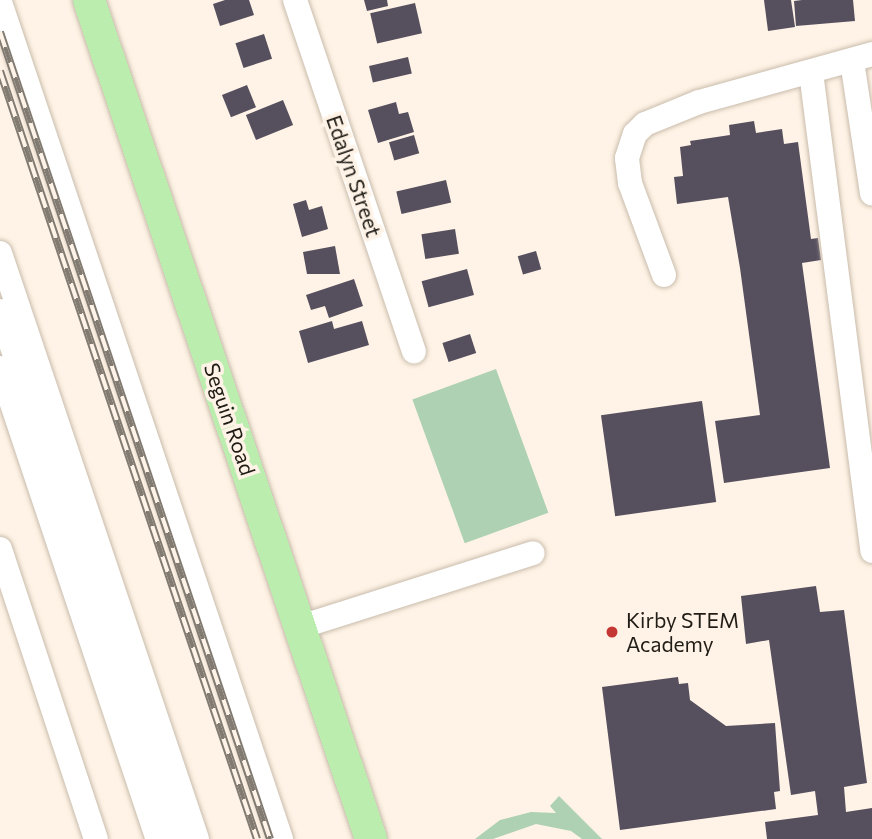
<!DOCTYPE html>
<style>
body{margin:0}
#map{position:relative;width:872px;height:839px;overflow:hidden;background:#fef3e6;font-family:Commissioner,sans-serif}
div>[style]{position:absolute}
.green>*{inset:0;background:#add1b2;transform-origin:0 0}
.building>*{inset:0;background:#554f5e;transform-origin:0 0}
.roads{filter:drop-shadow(0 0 2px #c9bcac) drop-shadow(0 0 2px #c9bcac)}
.minor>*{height:24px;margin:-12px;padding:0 12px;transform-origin:12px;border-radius:12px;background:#fff}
.major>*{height:32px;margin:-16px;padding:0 16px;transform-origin:16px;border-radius:16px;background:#bbedaf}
.rail>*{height:8px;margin-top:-4px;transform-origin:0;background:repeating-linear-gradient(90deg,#fef3e6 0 16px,#827b72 0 32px);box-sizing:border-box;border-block:2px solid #827b72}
.dots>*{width:19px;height:19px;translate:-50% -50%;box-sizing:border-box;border:4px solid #fef3e6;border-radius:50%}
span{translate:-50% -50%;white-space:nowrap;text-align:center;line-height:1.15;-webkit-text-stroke:7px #fef3e6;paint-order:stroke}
.street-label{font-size:21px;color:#201c16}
.poi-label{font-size:21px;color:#201c16}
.left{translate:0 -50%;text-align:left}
</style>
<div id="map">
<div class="green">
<div style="left:496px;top:369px;width:153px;height:89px;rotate:70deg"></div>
<div style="clip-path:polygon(559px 796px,602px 839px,582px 839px,571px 831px,536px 824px,493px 839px,475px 839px,500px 820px,531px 812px,556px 813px,550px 806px)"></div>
</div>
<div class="building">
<div style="clip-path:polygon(225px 0,249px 0,254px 15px,220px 26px,213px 4px)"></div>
<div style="clip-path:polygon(364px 0,387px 0,388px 6px,367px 11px)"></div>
<div style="clip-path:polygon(764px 0,791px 0,795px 27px,768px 31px)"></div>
<div style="clip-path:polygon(802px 0,853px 0,855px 21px,796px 26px,794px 1px)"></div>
<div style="left:415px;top:3px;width:31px;height:46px;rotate:77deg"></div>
<div style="left:264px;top:34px;width:26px;height:30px;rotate:72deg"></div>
<div style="left:408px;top:57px;width:17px;height:40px;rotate:77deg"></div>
<div style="left:247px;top:85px;width:24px;height:27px;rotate:68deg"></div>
<div style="left:283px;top:100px;width:27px;height:40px;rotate:68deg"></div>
<div style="clip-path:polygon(396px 102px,399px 114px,408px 112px,414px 132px,378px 143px,368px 110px)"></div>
<div style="clip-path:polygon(754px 121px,756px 133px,782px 129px,784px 144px,798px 142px,811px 239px,818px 238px,821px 260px,802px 263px,830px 468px,724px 483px,715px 421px,760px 415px,740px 268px,728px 197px,677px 204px,674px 177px,683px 176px,680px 147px,691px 145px,690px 141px,730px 135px,729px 125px)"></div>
<div style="left:414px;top:135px;width:19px;height:26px;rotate:74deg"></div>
<div style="left:446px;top:180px;width:23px;height:51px;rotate:77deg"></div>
<div style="clip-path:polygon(306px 200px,309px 210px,322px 206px,328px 229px,302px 237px,293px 204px)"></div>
<div style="left:455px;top:229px;width:25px;height:34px;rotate:81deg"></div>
<div style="clip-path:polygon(335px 246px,340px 274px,307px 274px,303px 252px)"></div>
<div style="left:536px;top:251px;width:19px;height:19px;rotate:74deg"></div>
<div style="left:467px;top:269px;width:27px;height:47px;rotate:75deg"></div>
<div style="clip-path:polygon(354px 279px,363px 306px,329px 318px,325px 306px,311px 310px,306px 295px)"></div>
<div style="clip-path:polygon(332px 321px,334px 329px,362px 321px,369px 345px,308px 363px,299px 331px)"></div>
<div style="left:470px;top:334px;width:20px;height:29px;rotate:72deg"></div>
<div style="left:702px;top:401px;width:102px;height:102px;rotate:82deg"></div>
<div style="clip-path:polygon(816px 586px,820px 612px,844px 610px,867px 783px,844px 787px,846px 812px,872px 808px,872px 839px,767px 839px,765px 822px,818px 815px,815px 791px,791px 795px,769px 640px,746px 644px,741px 596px)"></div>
<div style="clip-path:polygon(678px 677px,679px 684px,688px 683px,690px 700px,726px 726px,775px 723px,780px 791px,774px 792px,776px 809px,620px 830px,602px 687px)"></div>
</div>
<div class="roads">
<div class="minor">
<div style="left:295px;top:0;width:371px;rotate:71.3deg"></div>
<div style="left:0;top:2px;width:883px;rotate:71.44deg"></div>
<div style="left:852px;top:61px;width:134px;rotate:81.4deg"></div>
<div style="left:811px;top:72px;width:483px;rotate:82.7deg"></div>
<div style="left:0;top:253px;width:618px;rotate:71.42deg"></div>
<div style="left:664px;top:275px;width:98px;rotate:-110.3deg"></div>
<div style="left:630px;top:183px;width:25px;rotate:-97deg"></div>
<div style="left:627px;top:158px;width:25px;rotate:-72deg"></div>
<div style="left:635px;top:134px;width:14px;rotate:-45deg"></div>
<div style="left:645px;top:124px;width:58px;rotate:-22.2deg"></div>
<div style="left:699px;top:102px;width:180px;rotate:-15.5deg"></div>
<div style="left:0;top:311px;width:557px;rotate:71.47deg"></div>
<div style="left:0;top:368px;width:497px;rotate:71.5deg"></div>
<div style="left:0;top:549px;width:305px;rotate:71.7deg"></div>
<div style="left:300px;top:627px;width:244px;rotate:-17.6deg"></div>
</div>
<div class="major">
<div style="left:89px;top:0;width:885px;rotate:71.42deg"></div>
</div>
</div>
<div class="rail">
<div style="left:0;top:32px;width:851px;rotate:71.5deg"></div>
<div style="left:0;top:71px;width:810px;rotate:71.5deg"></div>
</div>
<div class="dots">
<div style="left:612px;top:632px;background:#c53734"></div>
</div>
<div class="street-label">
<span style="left:354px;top:176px;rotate:71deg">Edalyn Street</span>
<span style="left:230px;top:419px;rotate:71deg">Seguin Road</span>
</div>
<div class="poi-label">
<span class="left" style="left:626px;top:632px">Kirby STEM<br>Academy</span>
</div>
</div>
